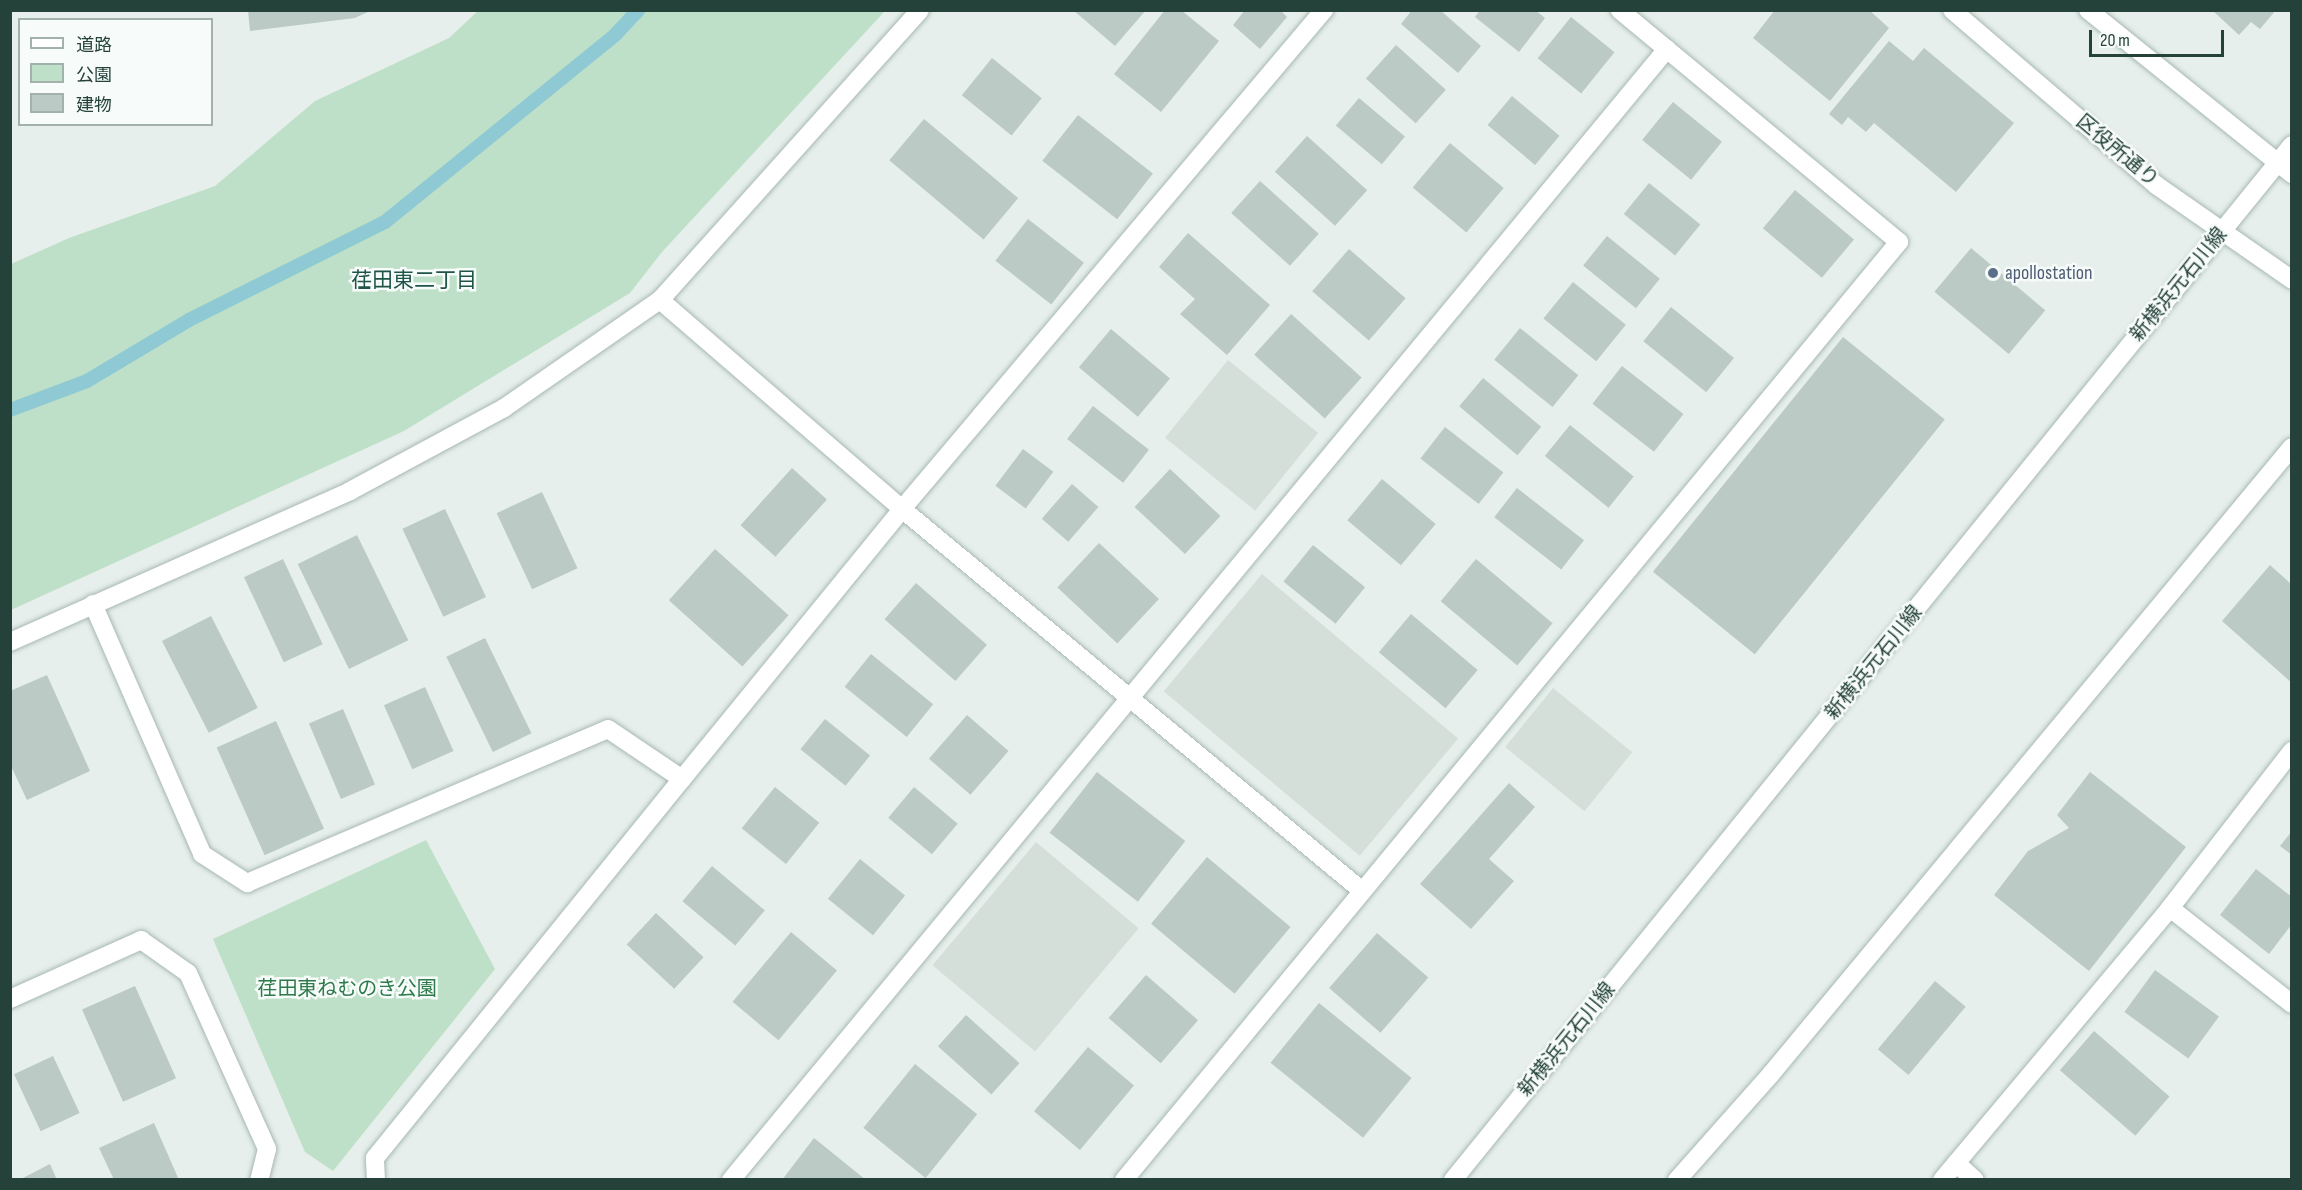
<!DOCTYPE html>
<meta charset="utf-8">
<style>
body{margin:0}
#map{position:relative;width:2302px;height:1190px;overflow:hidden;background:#e6efeb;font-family:"Sofia Sans Condensed","Noto Sans JP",sans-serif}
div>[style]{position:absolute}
.built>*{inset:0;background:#d4dfda;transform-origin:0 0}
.green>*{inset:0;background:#bfe0c8}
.stream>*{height:14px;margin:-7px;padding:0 7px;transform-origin:7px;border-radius:7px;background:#8ec9d4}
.building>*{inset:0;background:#bbcac4;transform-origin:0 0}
.roads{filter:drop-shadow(0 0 2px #a8b8b2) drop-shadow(0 0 2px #a8b8b2)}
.street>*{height:18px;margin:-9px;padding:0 9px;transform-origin:9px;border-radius:9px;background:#fff}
.secondary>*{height:18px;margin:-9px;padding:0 9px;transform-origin:9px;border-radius:9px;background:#fff}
.dots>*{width:16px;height:16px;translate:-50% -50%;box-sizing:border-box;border:3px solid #f7fbf9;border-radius:50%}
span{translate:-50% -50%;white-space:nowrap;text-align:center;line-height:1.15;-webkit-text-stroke:5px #f7fbf9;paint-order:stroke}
.street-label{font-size:20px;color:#24423a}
.service-label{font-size:20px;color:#4e5e75}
.left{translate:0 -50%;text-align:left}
.park-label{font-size:20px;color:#2d7a4b}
.neighbourhood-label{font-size:21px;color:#1f5548}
.frame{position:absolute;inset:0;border:12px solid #24423a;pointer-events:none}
.legend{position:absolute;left:18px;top:18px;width:195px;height:108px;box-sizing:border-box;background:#f7fbf9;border:2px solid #a3b1ad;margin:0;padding:8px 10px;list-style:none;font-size:18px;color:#24423a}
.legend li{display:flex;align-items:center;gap:12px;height:30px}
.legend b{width:30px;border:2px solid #a3b1ad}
.scale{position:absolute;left:2089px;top:30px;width:135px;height:27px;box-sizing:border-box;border:3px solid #24423a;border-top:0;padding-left:8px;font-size:18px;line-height:21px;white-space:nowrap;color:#24423a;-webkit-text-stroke:4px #f7fbf9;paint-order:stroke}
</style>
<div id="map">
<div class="built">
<div style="left:1228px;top:360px;width:116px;height:100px;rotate:39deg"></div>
<div style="left:1262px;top:574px;width:256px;height:153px;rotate:40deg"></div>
<div style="left:1553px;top:688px;width:102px;height:76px;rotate:39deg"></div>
<div style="left:1036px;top:842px;width:134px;height:161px;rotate:40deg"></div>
</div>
<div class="green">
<div style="clip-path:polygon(479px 10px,885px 11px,662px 252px,630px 293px,404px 431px,11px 610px,11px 264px,69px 238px,215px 186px,315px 101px,449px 38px)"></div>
<div style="clip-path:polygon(426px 840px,495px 969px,333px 1171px,305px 1152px,213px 939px)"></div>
</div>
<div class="stream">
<div style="left:10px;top:410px;width:82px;rotate:-20.6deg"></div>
<div style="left:87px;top:381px;width:119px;rotate:-30.9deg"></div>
<div style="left:189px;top:320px;width:219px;rotate:-26.6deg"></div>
<div style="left:385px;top:222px;width:296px;rotate:-39.1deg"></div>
<div style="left:615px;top:35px;width:34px;rotate:-47deg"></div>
</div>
<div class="building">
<div style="clip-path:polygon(248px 10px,372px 10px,355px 18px,250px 31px)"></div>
<div style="clip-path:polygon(1073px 10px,1146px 10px,1115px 46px)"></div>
<div style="clip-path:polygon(1165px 10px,1181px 10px,1219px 41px,1161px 112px,1114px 74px)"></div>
<div style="clip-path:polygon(1245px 10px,1280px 10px,1287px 17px,1260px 49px,1233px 25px)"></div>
<div style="clip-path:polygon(1412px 10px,1440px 10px,1481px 46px,1458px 73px,1401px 24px)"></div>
<div style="clip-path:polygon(1480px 10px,1535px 10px,1545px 18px,1519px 52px,1475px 17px)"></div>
<div style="clip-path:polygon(1775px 10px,1869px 10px,1889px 28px,1830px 101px,1753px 38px)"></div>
<div style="clip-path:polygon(2212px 10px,2276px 10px,2260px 29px,2251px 22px,2239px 35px)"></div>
<div style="left:1571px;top:17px;width:56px;height:53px;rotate:39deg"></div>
<div style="clip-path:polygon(1889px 41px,1913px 61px,1924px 48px,2014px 123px,1956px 192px,1874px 123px,1866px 132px,1848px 117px,1842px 125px,1829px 114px)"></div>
<div style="left:1396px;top:45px;width:67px;height:45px;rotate:42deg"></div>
<div style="left:992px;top:58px;width:64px;height:48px;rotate:39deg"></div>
<div style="left:1512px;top:96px;width:62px;height:38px;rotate:40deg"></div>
<div style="left:1359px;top:98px;width:60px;height:36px;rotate:40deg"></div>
<div style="left:1673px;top:102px;width:63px;height:49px;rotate:39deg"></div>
<div style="left:1078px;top:115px;width:95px;height:58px;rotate:38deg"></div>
<div style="left:924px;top:119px;width:123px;height:54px;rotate:40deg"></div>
<div style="left:1307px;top:136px;width:81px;height:48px;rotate:42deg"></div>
<div style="left:1450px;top:143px;width:70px;height:58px;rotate:40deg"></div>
<div style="left:1260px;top:181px;width:79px;height:43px;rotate:42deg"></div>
<div style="left:1649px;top:183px;width:66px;height:40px;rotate:39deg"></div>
<div style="left:1795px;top:190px;width:77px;height:50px;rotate:40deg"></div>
<div style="left:1028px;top:219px;width:71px;height:53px;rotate:38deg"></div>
<div style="clip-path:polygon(1188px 233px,1270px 305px,1227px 355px,1180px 314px,1195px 299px,1159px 267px)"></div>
<div style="left:1607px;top:236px;width:68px;height:38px;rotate:39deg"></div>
<div style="left:1971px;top:248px;width:97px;height:57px;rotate:40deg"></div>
<div style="left:1349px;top:249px;width:75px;height:56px;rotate:41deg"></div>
<div style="left:1573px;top:282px;width:68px;height:47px;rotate:39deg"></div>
<div style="left:1671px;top:307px;width:81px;height:44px;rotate:39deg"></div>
<div style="left:1291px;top:314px;width:95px;height:55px;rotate:42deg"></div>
<div style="left:1520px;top:328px;width:75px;height:41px;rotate:39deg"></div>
<div style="left:1111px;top:329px;width:77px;height:50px;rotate:40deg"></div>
<div style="left:1843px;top:337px;width:131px;height:302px;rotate:39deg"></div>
<div style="left:1622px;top:366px;width:78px;height:48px;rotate:38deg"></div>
<div style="left:1483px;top:378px;width:76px;height:37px;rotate:40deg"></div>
<div style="left:1093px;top:406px;width:71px;height:42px;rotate:38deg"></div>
<div style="left:1570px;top:425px;width:82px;height:40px;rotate:39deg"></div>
<div style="left:1445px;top:427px;width:74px;height:40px;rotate:38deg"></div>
<div style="left:1023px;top:449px;width:38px;height:46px;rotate:37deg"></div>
<div style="left:792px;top:468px;width:47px;height:77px;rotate:42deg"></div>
<div style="left:1170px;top:469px;width:69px;height:52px;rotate:43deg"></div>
<div style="left:1382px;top:479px;width:70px;height:54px;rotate:40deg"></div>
<div style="left:1072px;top:484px;width:35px;height:46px;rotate:41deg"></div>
<div style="left:1517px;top:488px;width:85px;height:37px;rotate:38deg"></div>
<div style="left:542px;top:492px;width:84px;height:50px;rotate:65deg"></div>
<div style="left:445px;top:509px;width:97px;height:47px;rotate:65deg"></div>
<div style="left:357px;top:535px;width:117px;height:66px;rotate:64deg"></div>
<div style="left:1099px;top:543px;width:82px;height:61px;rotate:43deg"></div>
<div style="left:1313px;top:545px;width:67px;height:47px;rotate:39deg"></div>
<div style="left:715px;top:549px;width:99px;height:69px;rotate:42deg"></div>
<div style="left:283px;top:559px;width:94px;height:43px;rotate:65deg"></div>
<div style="left:1476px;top:559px;width:100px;height:55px;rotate:40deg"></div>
<div style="clip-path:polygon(2270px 565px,2292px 585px,2292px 683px,2222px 621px)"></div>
<div style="left:916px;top:583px;width:94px;height:48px;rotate:41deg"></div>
<div style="left:1411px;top:614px;width:87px;height:50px;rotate:40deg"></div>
<div style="left:211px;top:616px;width:103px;height:55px;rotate:63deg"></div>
<div style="left:485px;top:638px;width:106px;height:43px;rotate:64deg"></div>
<div style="left:871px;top:654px;width:80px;height:42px;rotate:39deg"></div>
<div style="clip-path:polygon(47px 675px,90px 771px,27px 800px,10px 764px,10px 691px)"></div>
<div style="left:425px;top:687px;width:70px;height:45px;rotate:66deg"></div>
<div style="left:343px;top:709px;width:82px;height:37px;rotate:67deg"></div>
<div style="left:967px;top:715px;width:55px;height:58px;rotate:41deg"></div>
<div style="left:825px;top:719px;width:58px;height:39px;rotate:39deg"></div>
<div style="left:276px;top:721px;width:118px;height:65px;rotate:66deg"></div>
<div style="left:1097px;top:772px;width:112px;height:77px;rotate:38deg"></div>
<div style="clip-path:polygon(2090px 772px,2186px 847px,2089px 971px,1994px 895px,2028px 851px,2069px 828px,2057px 815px)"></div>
<div style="clip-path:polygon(1509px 783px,1535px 807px,1489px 859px,1514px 881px,1471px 929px,1420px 884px)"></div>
<div style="left:775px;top:787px;width:57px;height:53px;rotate:39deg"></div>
<div style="left:914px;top:787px;width:57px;height:40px;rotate:40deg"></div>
<div style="clip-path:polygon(2292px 831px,2292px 855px,2280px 846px)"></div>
<div style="left:1207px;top:857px;width:109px;height:87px;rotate:40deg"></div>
<div style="left:860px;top:859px;width:58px;height:51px;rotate:39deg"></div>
<div style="left:712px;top:866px;width:69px;height:46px;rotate:40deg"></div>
<div style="clip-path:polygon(2256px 869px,2292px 897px,2292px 924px,2269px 954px,2220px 915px)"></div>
<div style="left:656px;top:913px;width:65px;height:43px;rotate:43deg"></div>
<div style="left:791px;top:932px;width:60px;height:91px;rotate:40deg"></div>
<div style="left:1377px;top:933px;width:68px;height:73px;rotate:41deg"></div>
<div style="left:2155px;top:970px;width:79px;height:52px;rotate:36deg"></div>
<div style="left:1146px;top:975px;width:69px;height:57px;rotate:41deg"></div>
<div style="left:1935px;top:981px;width:40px;height:89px;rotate:40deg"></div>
<div style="left:135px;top:986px;width:101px;height:58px;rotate:66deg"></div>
<div style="left:1319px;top:1003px;width:119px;height:77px;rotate:39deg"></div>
<div style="left:966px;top:1015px;width:72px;height:42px;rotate:42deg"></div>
<div style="left:2094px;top:1031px;width:100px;height:52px;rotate:41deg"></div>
<div style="left:1088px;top:1047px;width:60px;height:84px;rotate:40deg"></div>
<div style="left:53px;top:1056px;width:63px;height:43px;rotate:65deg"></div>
<div style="left:915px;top:1064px;width:80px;height:82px;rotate:39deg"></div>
<div style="clip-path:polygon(154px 1123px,179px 1180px,114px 1180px,99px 1148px)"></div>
<div style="clip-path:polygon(814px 1138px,866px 1180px,782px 1180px)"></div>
<div style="clip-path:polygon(50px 1164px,57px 1180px,19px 1180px)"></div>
</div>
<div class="roads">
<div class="street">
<div style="left:660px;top:300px;width:320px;rotate:40.8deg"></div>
<div style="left:902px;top:509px;width:597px;rotate:39.69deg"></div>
<div style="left:93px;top:604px;width:273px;rotate:66.4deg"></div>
<div style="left:202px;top:854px;width:54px;rotate:32.8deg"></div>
<div style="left:247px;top:883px;width:392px;rotate:-23.1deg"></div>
<div style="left:608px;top:729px;width:89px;rotate:34deg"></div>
<div style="left:2170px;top:908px;width:155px;rotate:38.2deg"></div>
<div style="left:10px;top:999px;width:144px;rotate:-24.2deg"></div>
<div style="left:141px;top:940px;width:57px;rotate:35.1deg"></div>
<div style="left:188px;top:973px;width:193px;rotate:65.8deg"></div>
<div style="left:267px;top:1149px;width:32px;rotate:104deg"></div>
<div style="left:1956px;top:1163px;width:25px;rotate:42deg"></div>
<div style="left:376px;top:1180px;width:22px;rotate:-93deg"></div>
<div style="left:375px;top:1158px;width:488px;rotate:-51deg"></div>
<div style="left:682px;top:779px;width:348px;rotate:-50.8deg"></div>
<div style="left:902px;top:509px;width:654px;rotate:-49.78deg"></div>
<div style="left:731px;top:1180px;width:1468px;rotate:-50.39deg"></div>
<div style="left:1124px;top:1180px;width:1217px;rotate:-50.44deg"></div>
<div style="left:1899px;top:242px;width:363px;rotate:-140.3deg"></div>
<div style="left:1942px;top:1180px;width:355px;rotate:-50deg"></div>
<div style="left:2170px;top:908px;width:199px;rotate:-52.2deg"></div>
</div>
<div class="secondary">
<div style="left:1952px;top:10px;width:269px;rotate:40.6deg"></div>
<div style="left:2156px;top:185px;width:166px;rotate:34.9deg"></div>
<div style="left:2088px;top:10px;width:262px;rotate:38.8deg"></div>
<div style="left:10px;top:642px;width:372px;rotate:-23.9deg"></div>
<div style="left:350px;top:491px;width:175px;rotate:-28.3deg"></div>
<div style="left:504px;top:408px;width:190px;rotate:-34.7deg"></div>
<div style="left:660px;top:300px;width:389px;rotate:-48.1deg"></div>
<div style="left:1453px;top:1180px;width:1332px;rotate:-50.97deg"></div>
<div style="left:1677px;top:1180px;width:142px;rotate:-48.4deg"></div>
<div style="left:1771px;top:1074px;width:815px;rotate:-50.28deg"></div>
</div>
</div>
<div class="dots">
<div style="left:1993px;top:273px;background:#5c6f8a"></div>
</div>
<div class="street-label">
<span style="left:2117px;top:151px;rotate:40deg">区役所通り</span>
<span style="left:2179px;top:285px;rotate:-51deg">新横浜元石川線</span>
<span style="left:1874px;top:663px;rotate:-51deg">新横浜元石川線</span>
<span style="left:1567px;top:1040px;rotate:-51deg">新横浜元石川線</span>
</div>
<div class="service-label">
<span class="left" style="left:2005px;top:273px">apollostation</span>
</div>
<div class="park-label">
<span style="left:347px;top:989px">荏田東ねむのき公園</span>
</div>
<div class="neighbourhood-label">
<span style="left:414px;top:281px">荏田東二丁目</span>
</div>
<div class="frame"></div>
<ul class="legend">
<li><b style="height:8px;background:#fff"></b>道路</li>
<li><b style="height:16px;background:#bfe0c8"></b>公園</li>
<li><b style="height:16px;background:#bbcac4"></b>建物</li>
</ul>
<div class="scale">20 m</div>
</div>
